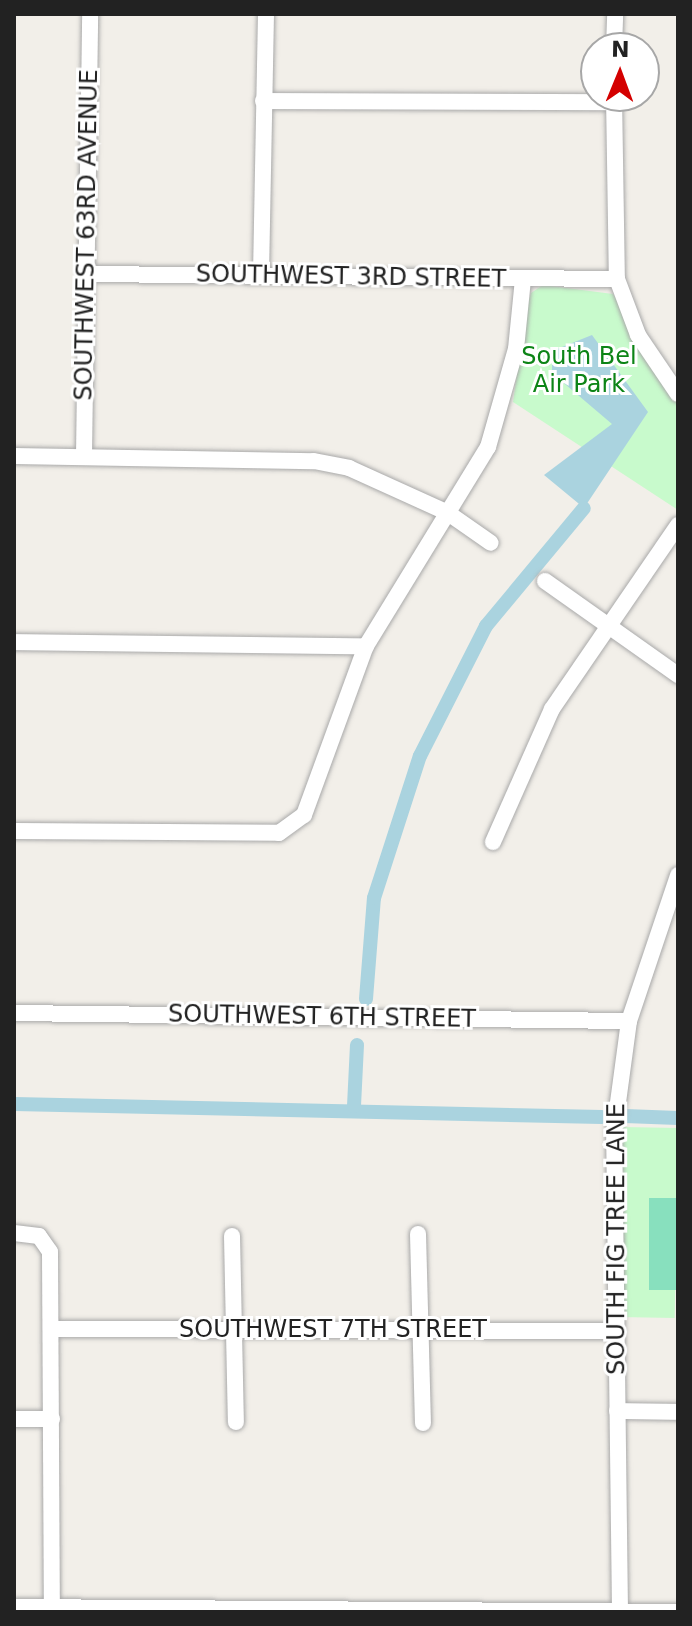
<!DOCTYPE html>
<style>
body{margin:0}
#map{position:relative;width:692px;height:1626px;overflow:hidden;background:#f2efe9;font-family:"DejaVu Sans",sans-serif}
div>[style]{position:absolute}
.park>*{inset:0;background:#c8facc;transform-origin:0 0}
.pitch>*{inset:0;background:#88e0be;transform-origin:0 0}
.water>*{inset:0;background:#aad3df}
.canal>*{height:14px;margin:-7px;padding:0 7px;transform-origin:7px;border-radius:7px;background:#aad3df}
.roads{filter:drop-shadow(0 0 2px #a9a9a9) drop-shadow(0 0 2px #a9a9a9)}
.minor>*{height:16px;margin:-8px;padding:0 8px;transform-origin:8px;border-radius:8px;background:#fff}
span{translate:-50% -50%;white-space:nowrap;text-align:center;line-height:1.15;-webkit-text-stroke:6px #fff;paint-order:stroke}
.street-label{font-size:24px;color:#222}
.park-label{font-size:24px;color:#0c8416}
.frame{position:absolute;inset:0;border:16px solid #222;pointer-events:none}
.north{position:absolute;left:580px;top:32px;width:80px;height:80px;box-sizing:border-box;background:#fff;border:2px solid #a7a7a7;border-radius:50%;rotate:1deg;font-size:22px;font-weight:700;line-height:32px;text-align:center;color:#222}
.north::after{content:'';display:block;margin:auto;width:28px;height:36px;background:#d40000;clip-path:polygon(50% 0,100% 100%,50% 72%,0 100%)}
</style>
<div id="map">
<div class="park">
<div style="clip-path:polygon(543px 285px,613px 294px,678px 403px,678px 510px,513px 402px,526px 310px,531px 293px)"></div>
<div style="left:622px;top:1127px;width:56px;height:190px;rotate:1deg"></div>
</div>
<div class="pitch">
<div style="left:678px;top:1198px;width:92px;height:29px;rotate:90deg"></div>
</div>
<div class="water">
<div style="clip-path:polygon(592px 335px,648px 412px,584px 508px,544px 475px,612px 424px,552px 373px,552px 351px)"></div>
</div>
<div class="canal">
<div style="left:366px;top:999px;width:101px;rotate:-85.5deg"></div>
<div style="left:374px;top:898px;width:149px;rotate:-72.1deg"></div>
<div style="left:420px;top:756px;width:146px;rotate:-63.1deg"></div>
<div style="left:486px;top:626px;width:153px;rotate:-50.3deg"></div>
<div style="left:14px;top:1104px;width:588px;rotate:1.27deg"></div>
<div style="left:354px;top:1106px;width:61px;rotate:-87.2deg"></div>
<div style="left:625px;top:1116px;width:53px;rotate:2.2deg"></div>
</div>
<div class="roads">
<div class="minor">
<div style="left:614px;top:48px;width:34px;rotate:-88deg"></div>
<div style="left:614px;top:96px;width:183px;rotate:89.1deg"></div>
<div style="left:617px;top:279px;width:60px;rotate:69.4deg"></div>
<div style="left:638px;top:335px;width:71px;rotate:55.9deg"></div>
<div style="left:263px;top:101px;width:351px;rotate:0.2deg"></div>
<div style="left:86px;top:274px;width:531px;rotate:0.54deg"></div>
<div style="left:261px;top:274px;width:260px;rotate:-88.9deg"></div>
<div style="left:14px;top:456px;width:300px;rotate:1deg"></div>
<div style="left:314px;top:461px;width:36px;rotate:11deg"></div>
<div style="left:349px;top:468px;width:109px;rotate:24.4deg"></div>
<div style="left:448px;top:513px;width:52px;rotate:34.9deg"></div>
<div style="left:84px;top:456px;width:442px;rotate:-89.2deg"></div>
<div style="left:545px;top:581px;width:163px;rotate:35.3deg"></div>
<div style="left:14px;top:642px;width:352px;rotate:0.7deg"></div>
<div style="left:14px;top:831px;width:265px;rotate:0.4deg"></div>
<div style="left:279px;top:833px;width:31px;rotate:-36deg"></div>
<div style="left:304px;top:815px;width:180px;rotate:-69.9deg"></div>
<div style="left:366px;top:646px;width:233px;rotate:-58.5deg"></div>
<div style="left:488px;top:447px;width:102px;rotate:-74.1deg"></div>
<div style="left:516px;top:349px;width:70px;rotate:-84.3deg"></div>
<div style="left:493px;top:842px;width:145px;rotate:-66.1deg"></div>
<div style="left:552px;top:709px;width:223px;rotate:-55.6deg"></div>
<div style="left:14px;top:1013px;width:615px;rotate:0.75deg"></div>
<div style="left:14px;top:1233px;width:25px;rotate:7deg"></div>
<div style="left:39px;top:1236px;width:19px;rotate:55deg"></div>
<div style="left:50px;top:1252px;width:356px;rotate:89.7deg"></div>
<div style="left:418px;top:1234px;width:189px;rotate:88.5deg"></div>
<div style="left:232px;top:1236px;width:186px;rotate:88.8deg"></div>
<div style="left:52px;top:1329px;width:562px;rotate:0.2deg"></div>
<div style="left:617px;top:1411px;width:61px;rotate:0.9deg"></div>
<div style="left:14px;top:1419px;width:38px"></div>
<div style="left:14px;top:1607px;width:664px;rotate:0.43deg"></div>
<div style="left:620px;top:1612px;width:480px;rotate:-90.7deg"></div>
<div style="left:614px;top:1132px;width:112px;rotate:-82.3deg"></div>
<div style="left:629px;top:1021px;width:154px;rotate:-71.4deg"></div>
</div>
</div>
<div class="street-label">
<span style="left:87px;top:235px;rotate:-89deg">SOUTHWEST 63RD AVENUE</span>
<span style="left:351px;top:277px;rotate:1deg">SOUTHWEST 3RD STREET</span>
<span style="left:322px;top:1017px;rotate:1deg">SOUTHWEST 6TH STREET</span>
<span style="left:617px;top:1239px;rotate:-90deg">SOUTH FIG TREE LANE</span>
<span style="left:333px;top:1330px">SOUTHWEST 7TH STREET</span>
</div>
<div class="park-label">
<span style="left:579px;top:371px">South Bel<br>Air Park</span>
</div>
<div class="frame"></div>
<div class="north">N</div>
</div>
